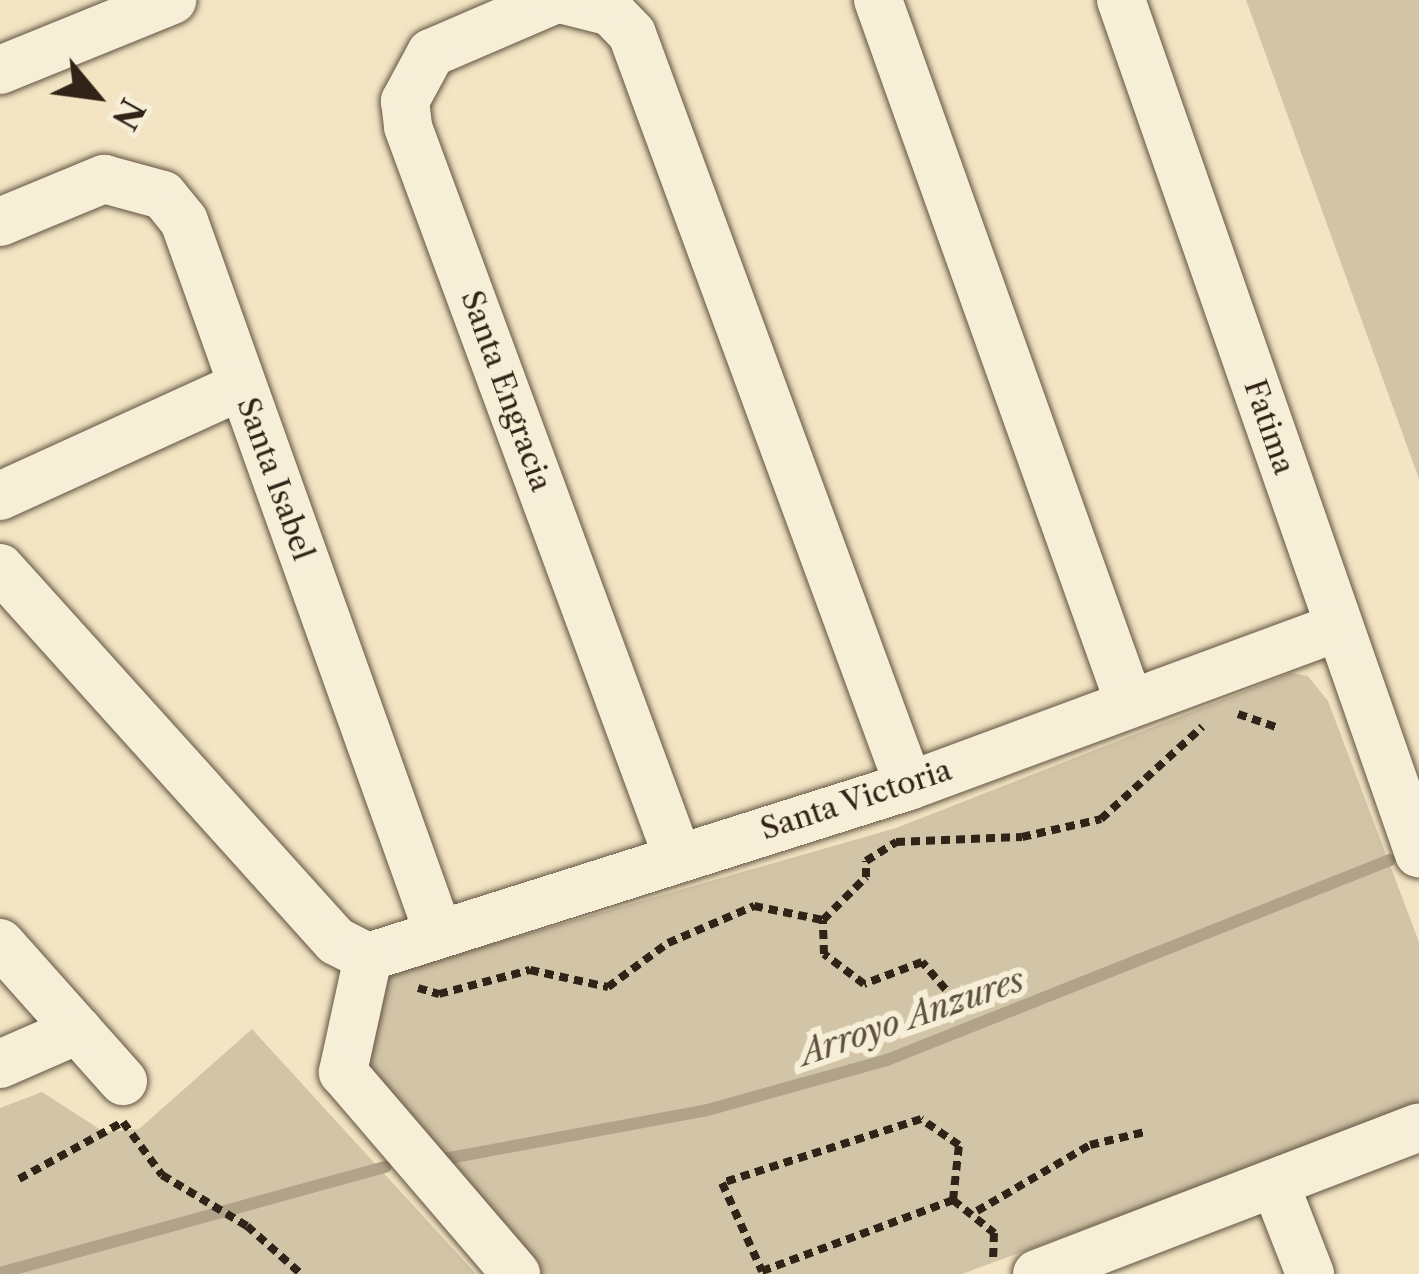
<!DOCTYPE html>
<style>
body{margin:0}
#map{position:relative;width:1419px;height:1274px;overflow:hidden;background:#f3e5c3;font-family:"Libre Caslon Text",serif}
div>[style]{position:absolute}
.green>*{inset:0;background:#d2c4a6}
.stream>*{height:12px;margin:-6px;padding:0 6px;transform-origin:6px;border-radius:6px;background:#b1a389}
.path>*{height:8px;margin-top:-4px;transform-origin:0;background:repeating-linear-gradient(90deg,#312317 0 9px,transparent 0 15px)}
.roads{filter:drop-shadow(0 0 3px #625442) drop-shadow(0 0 3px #625442)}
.minor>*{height:48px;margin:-24px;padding:0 24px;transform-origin:24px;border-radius:24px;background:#f7eed8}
span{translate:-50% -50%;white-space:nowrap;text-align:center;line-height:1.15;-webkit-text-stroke:12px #f7eed8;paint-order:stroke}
.street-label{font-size:30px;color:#312317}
.water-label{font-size:33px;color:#5e503f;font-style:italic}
.north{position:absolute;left:36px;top:36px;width:120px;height:120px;-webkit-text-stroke:9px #f7eed8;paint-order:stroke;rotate:119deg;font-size:33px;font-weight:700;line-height:48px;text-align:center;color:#312317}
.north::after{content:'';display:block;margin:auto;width:42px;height:54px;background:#312317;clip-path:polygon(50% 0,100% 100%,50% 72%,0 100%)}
</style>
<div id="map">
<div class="green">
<div style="clip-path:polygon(1246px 0,1419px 0,1419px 479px)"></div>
<div style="clip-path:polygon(1291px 673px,1308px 676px,1328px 701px,1419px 942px,1419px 1105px,962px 1274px,538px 1274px,366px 1075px,390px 973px,896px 828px)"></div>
<div style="clip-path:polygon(252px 1029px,476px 1274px,0 1274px,0 1108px,42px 1092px,104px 1132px,139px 1129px)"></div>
</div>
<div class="stream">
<div style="left:433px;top:1161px;width:276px;rotate:-10.5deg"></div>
<div style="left:704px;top:1111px;width:190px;rotate:-15.6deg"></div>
<div style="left:887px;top:1060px;width:541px;rotate:-21.68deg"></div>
<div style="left:0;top:1273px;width:400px;rotate:-15.4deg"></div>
</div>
<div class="path">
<div style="left:1238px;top:714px;width:40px;rotate:18.9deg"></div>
<div style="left:418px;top:988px;width:22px;rotate:16deg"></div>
<div style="left:439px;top:994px;width:94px;rotate:-14.8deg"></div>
<div style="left:530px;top:970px;width:80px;rotate:12.3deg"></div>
<div style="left:608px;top:987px;width:74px;rotate:-36.3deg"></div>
<div style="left:668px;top:943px;width:94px;rotate:-23.3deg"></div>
<div style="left:754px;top:906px;width:70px;rotate:11.5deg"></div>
<div style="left:965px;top:1012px;width:66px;rotate:-130.7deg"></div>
<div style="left:922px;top:962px;width:62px;rotate:159.2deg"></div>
<div style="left:864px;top:984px;width:50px;rotate:-143.1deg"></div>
<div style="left:824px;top:954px;width:34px;rotate:-92deg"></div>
<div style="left:823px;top:920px;width:61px;rotate:-45deg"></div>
<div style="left:866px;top:877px;width:16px;rotate:-90deg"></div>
<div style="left:866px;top:861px;width:36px;rotate:-32deg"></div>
<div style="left:896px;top:842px;width:126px;rotate:-2.3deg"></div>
<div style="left:1022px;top:837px;width:81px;rotate:-12.8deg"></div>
<div style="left:1101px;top:819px;width:137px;rotate:-42.3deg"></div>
<div style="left:19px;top:1179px;width:119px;rotate:-28.7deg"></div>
<div style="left:123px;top:1122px;width:66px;rotate:53.7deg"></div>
<div style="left:162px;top:1175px;width:99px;rotate:31deg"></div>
<div style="left:247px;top:1226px;width:72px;rotate:41.6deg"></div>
<div style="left:953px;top:1200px;width:55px;rotate:-83.8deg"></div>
<div style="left:959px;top:1145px;width:46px;rotate:-145.6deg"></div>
<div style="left:921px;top:1119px;width:209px;rotate:162.2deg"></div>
<div style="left:722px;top:1183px;width:97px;rotate:65.6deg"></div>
<div style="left:762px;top:1271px;width:204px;rotate:-20.4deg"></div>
<div style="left:953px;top:1200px;width:53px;rotate:38.8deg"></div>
<div style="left:994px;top:1233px;width:27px;rotate:92deg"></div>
<div style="left:977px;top:1211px;width:131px;rotate:-30.3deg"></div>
<div style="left:1090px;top:1145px;width:57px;rotate:-13.3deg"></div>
</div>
<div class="roads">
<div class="minor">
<div style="left:554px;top:0;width:134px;rotate:156.7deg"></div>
<div style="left:431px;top:53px;width:55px;rotate:118.4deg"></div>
<div style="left:405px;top:101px;width:26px;rotate:83deg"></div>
<div style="left:408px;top:127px;width:779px;rotate:69.73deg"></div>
<div style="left:564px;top:0;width:49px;rotate:14.3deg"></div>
<div style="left:611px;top:12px;width:30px;rotate:46deg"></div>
<div style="left:632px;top:34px;width:801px;rotate:69.78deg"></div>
<div style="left:878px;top:0;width:746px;rotate:70.33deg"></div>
<div style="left:1121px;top:0;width:904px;rotate:70.76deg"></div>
<div style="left:0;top:70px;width:186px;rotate:-22.1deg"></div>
<div style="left:0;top:222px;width:113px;rotate:-22.5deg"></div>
<div style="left:104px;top:179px;width:61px;rotate:15.2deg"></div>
<div style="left:163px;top:195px;width:33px;rotate:51deg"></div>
<div style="left:184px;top:221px;width:755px;rotate:70.34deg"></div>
<div style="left:0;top:496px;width:265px;rotate:-24.5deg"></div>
<div style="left:0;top:568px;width:502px;rotate:47.99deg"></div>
<div style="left:336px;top:941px;width:36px;rotate:27deg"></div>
<div style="left:0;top:943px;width:185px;rotate:48.3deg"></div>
<div style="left:368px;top:957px;width:567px;rotate:-17.54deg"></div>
<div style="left:909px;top:786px;width:458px;rotate:-20.3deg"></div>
<div style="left:368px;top:957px;width:118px;rotate:102.3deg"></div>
<div style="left:343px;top:1072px;width:266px;rotate:49.4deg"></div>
<div style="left:0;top:1064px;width:85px;rotate:-23.6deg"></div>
<div style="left:1275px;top:1184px;width:97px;rotate:68.7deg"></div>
<div style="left:1037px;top:1274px;width:409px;rotate:-21deg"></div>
</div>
</div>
<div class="street-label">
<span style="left:506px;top:391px;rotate:70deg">Santa Engracia</span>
<span style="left:1269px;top:427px;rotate:71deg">Fatima</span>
<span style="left:275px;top:479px;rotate:70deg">Santa Isabel</span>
<span style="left:856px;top:800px;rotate:-18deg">Santa Victoria</span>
</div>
<div class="water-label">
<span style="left:912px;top:1017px;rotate:-19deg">Arroyo Anzures</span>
</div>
<div class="north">N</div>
</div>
